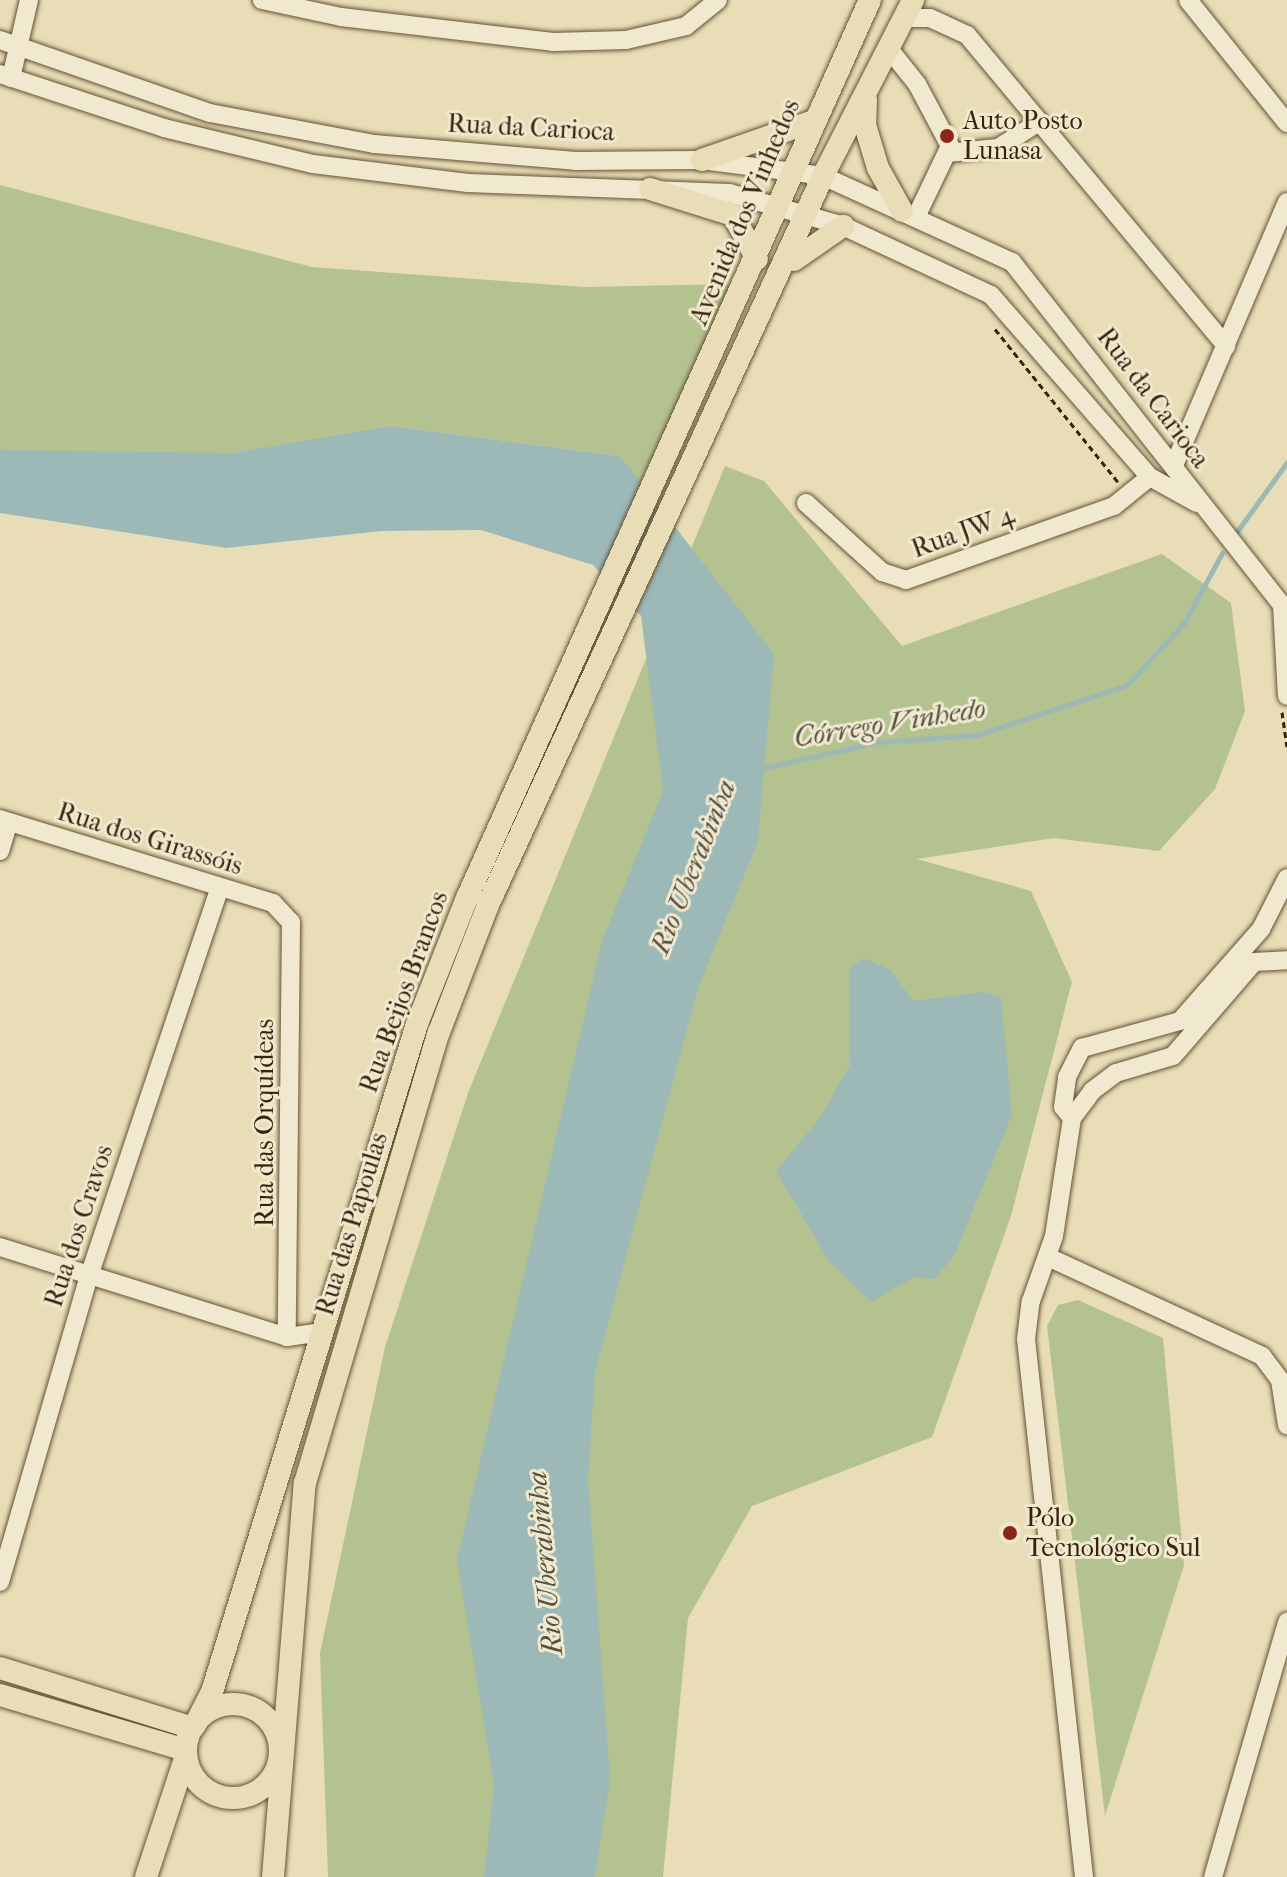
<!DOCTYPE html>
<meta charset="utf-8">
<style>
body{margin:0}
#map{position:relative;width:1287px;height:1877px;overflow:hidden;background:#e8ddb6;font-family:"IM FELL French Canon",serif}
div>[style]{position:absolute}
.green>*{inset:0;background:#b4c290}
.water>*{inset:0;background:#9cb9b8}
.stream>*{height:5px;margin:-2.5px;padding:0 2.5px;transform-origin:2.5px;border-radius:2.5px;background:#9cb9b8}
.path>*{height:3px;margin-top:-1.5px;transform-origin:0;background:repeating-linear-gradient(90deg,#38230b 0 6px,transparent 0 10px)}
.roads{filter:drop-shadow(0 0 2px #645236) drop-shadow(0 0 2px #645236)}
.minor>*{height:18px;margin:-9px;padding:0 9px;transform-origin:9px;border-radius:9px;background:#f0e9d0}
.major>*{height:22px;margin:-11px;padding:0 11px;transform-origin:11px;border-radius:11px;background:#e8ddb6}
.major>.ring{margin:-11px;padding:0;box-sizing:content-box;background:none;border:22px solid #e8ddb6;border-radius:50%}
.dots>*{width:22px;height:22px;translate:-50% -50%;box-sizing:border-box;border:4px solid #f0e9d0;border-radius:50%}
span{translate:-50% -50%;white-space:nowrap;text-align:center;line-height:1.15;-webkit-text-stroke:6px #f0e9d0;paint-order:stroke}
.poi-label{font-size:26px;color:#38230b}
.left{translate:0 -50%;text-align:left}
.street-label{font-size:26px;color:#38230b}
.water-label{font-size:28px;color:#56503f;font-style:italic}
</style>
<div id="map">
<div class="green">
<div style="clip-path:polygon(0 185px,312px 267px,584px 287px,735px 284px,640px 483px,620px 456px,391px 426px,230px 453px,9px 454px,0 450px)"></div>
<div style="clip-path:polygon(725px 466px,764px 481px,902px 646px,1162px 554px,1231px 603px,1245px 711px,1215px 789px,1159px 851px,1054px 838px,917px 859px,1031px 891px,1072px 982px,1011px 1216px,932px 1437px,752px 1506px,688px 1618px,663px 1877px,328px 1877px,320px 1653px,385px 1347px,468px 1093px)"></div>
<div style="clip-path:polygon(1078px 1300px,1163px 1338px,1184px 1565px,1105px 1816px,1047px 1326px,1058px 1305px)"></div>
</div>
<div class="water">
<div style="clip-path:polygon(391px 426px,620px 456px,774px 654px,758px 841px,698px 988px,595px 1372px,588px 1479px,610px 1779px,595px 1877px,484px 1877px,494px 1786px,457px 1560px,602px 941px,663px 791px,641px 616px,593px 565px,481px 530px,381px 531px,226px 548px,0 513px,0 450px,230px 453px)"></div>
<div style="clip-path:polygon(863px 958px,891px 970px,913px 1001px,983px 992px,1001px 997px,1012px 1115px,955px 1254px,935px 1279px,914px 1277px,871px 1302px,829px 1261px,776px 1171px,819px 1119px,850px 1065px,849px 969px)"></div>
</div>
<div class="stream">
<div style="left:1233px;top:537px;width:92px;rotate:-54.2deg"></div>
<div style="left:759px;top:769px;width:122px;rotate:-12.8deg"></div>
<div style="left:878px;top:742px;width:99px;rotate:-4deg"></div>
<div style="left:977px;top:735px;width:158px;rotate:-18.4deg"></div>
<div style="left:1127px;top:685px;width:84px;rotate:-47.4deg"></div>
<div style="left:1184px;top:623px;width:80px;rotate:-61.5deg"></div>
</div>
<div class="path">
<div style="left:995px;top:329px;width:196px;rotate:51.2deg"></div>
<div style="left:1282px;top:712px;width:35px;rotate:82deg"></div>
</div>
<div class="roads">
<div class="minor">
<div style="left:262px;top:0;width:81px;rotate:12.1deg"></div>
<div style="left:341px;top:17px;width:213px;rotate:6.7deg"></div>
<div style="left:553px;top:42px;width:73px;rotate:-1.6deg"></div>
<div style="left:626px;top:40px;width:62px;rotate:-13.1deg"></div>
<div style="left:686px;top:26px;width:41px;rotate:-39.1deg"></div>
<div style="left:1188px;top:0;width:158px;rotate:51.2deg"></div>
<div style="left:904px;top:18px;width:26px"></div>
<div style="left:930px;top:18px;width:41px;rotate:24.7deg"></div>
<div style="left:967px;top:35px;width:405px;rotate:50.2deg"></div>
<div style="left:0;top:40px;width:222px;rotate:19.2deg"></div>
<div style="left:210px;top:113px;width:167px;rotate:10.7deg"></div>
<div style="left:374px;top:144px;width:202px;rotate:4.8deg"></div>
<div style="left:575px;top:161px;width:127px;rotate:-0.5deg"></div>
<div style="left:702px;top:160px;width:122px;rotate:7.5deg"></div>
<div style="left:823px;top:176px;width:208px;rotate:24.5deg"></div>
<div style="left:1012px;top:262px;width:445px;rotate:51.8deg"></div>
<div style="left:889px;top:49px;width:45px;rotate:51.3deg"></div>
<div style="left:917px;top:84px;width:70px;rotate:62deg"></div>
<div style="left:950px;top:146px;width:79px;rotate:115.6deg"></div>
<div style="left:0;top:74px;width:173px;rotate:18.2deg"></div>
<div style="left:164px;top:128px;width:153px;rotate:13.6deg"></div>
<div style="left:313px;top:164px;width:156px;rotate:7deg"></div>
<div style="left:468px;top:183px;width:261px;rotate:2.2deg"></div>
<div style="left:729px;top:193px;width:119px;rotate:16.1deg"></div>
<div style="left:843px;top:226px;width:163px;rotate:25deg"></div>
<div style="left:991px;top:295px;width:242px;rotate:48.9deg"></div>
<div style="left:1150px;top:477px;width:54px;rotate:29deg"></div>
<div style="left:11px;top:78px;width:80px;rotate:-77deg"></div>
<div style="left:947px;top:153px;width:51px;rotate:-5.6deg"></div>
<div style="left:998px;top:148px;width:49px;rotate:-32.4deg"></div>
<div style="left:1175px;top:463px;width:284px;rotate:-66.8deg"></div>
<div style="left:806px;top:503px;width:103px;rotate:42.2deg"></div>
<div style="left:882px;top:572px;width:25px;rotate:18deg"></div>
<div style="left:906px;top:580px;width:221px;rotate:-19.6deg"></div>
<div style="left:1114px;top:506px;width:46px;rotate:-38.9deg"></div>
<div style="left:1282px;top:605px;width:91px;rotate:86.9deg"></div>
<div style="left:0;top:819px;width:286px;rotate:17.1deg"></div>
<div style="left:273px;top:903px;width:26px;rotate:47deg"></div>
<div style="left:291px;top:922px;width:415px;rotate:90.6deg"></div>
<div style="left:0;top:851px;width:30px;rotate:-73deg"></div>
<div style="left:1072px;top:1118px;width:14px;rotate:-129deg"></div>
<div style="left:1063px;top:1107px;width:30px;rotate:-82deg"></div>
<div style="left:1067px;top:1077px;width:33px;rotate:-63deg"></div>
<div style="left:1082px;top:1048px;width:102px;rotate:-15.4deg"></div>
<div style="left:1180px;top:1021px;width:123px;rotate:-48.6deg"></div>
<div style="left:1261px;top:929px;width:57px;rotate:-63deg"></div>
<div style="left:0;top:1247px;width:301px;rotate:17.4deg"></div>
<div style="left:287px;top:1337px;width:35px;rotate:-8deg"></div>
<div style="left:1048px;top:1257px;width:236px;rotate:24.8deg"></div>
<div style="left:1262px;top:1356px;width:30px;rotate:53deg"></div>
<div style="left:1280px;top:1380px;width:46px;rotate:81.2deg"></div>
<div style="left:0;top:1582px;width:319px;rotate:-73.8deg"></div>
<div style="left:89px;top:1276px;width:408px;rotate:-71.4deg"></div>
<div style="left:1084px;top:1877px;width:541px;rotate:-96.15deg"></div>
<div style="left:1026px;top:1339px;width:38px;rotate:-83deg"></div>
<div style="left:1031px;top:1301px;width:69px;rotate:-70.5deg"></div>
<div style="left:1054px;top:1236px;width:119px;rotate:-81.3deg"></div>
<div style="left:1072px;top:1118px;width:34px;rotate:-53deg"></div>
<div style="left:1092px;top:1091px;width:30px;rotate:-37deg"></div>
<div style="left:1116px;top:1073px;width:59px;rotate:-16.6deg"></div>
<div style="left:1173px;top:1056px;width:124px;rotate:-49.2deg"></div>
<div style="left:1254px;top:962px;width:33px;rotate:-3deg"></div>
<div style="left:1213px;top:1877px;width:266px;rotate:-73.8deg"></div>
</div>
<div class="major">
<div style="left:866px;top:100px;width:25px;rotate:92deg"></div>
<div style="left:865px;top:125px;width:45px;rotate:73.2deg"></div>
<div style="left:878px;top:168px;width:49px;rotate:60.8deg"></div>
<div style="left:702px;top:160px;width:121px;rotate:-19.3deg"></div>
<div style="left:650px;top:189px;width:87px;rotate:17.4deg"></div>
<div style="left:733px;top:215px;width:50px;rotate:61.4deg"></div>
<div style="left:794px;top:260px;width:60px;rotate:-34.8deg"></div>
<div style="left:0;top:1668px;width:202px;rotate:17.3deg"></div>
<div style="left:0;top:1695px;width:194px;rotate:16.5deg"></div>
<div class="ring" style="left:186px;top:1704px;width:72px;height:72px"></div>
<div style="left:195px;top:1725px;width:37px;rotate:-63deg"></div>
<div style="left:212px;top:1692px;width:699px;rotate:-72.94deg"></div>
<div style="left:417px;top:1024px;width:136px;rotate:-68.4deg"></div>
<div style="left:467px;top:898px;width:984px;rotate:-65.83deg"></div>
<div style="left:146px;top:1877px;width:128px;rotate:-71.8deg"></div>
<div style="left:273px;top:1877px;width:395px;rotate:-85.4deg"></div>
<div style="left:305px;top:1483px;width:470px;rotate:-73.5deg"></div>
<div style="left:439px;top:1032px;width:136px;rotate:-68.9deg"></div>
<div style="left:488px;top:905px;width:802px;rotate:-65.32deg"></div>
<div style="left:823px;top:176px;width:198px;rotate:-62.9deg"></div>
</div>
</div>
<div class="dots">
<div style="left:947px;top:136px;background:#8f2418"></div>
<div style="left:1010px;top:1533px;background:#8f2418"></div>
</div>
<div class="poi-label">
<span class="left" style="left:963px;top:136px">Auto Posto<br>Lunasa</span>
<span class="left" style="left:1026px;top:1533px">Pólo<br>Tecnológico Sul</span>
</div>
<div class="street-label">
<span style="left:531px;top:128px;rotate:3deg">Rua da Carioca</span>
<span style="left:745px;top:212px;rotate:-67deg">Avenida dos Vinhedos</span>
<span style="left:1153px;top:398px;rotate:53deg">Rua da Carioca</span>
<span style="left:963px;top:532px;rotate:-20deg">Rua JW 4</span>
<span style="left:150px;top:839px;rotate:17deg">Rua dos Girassóis</span>
<span style="left:404px;top:992px;rotate:-70deg">Rua Beijos Brancos</span>
<span style="left:265px;top:1123px;rotate:-90deg">Rua das Orquídeas</span>
<span style="left:352px;top:1224px;rotate:-73deg">Rua das Papoulas</span>
<span style="left:79px;top:1226px;rotate:-72deg">Rua dos Cravos</span>
</div>
<div class="water-label">
<span style="left:890px;top:723px;rotate:-9deg">Córrego Vinhedo</span>
<span style="left:693px;top:867px;rotate:-68deg">Rio Uberabinha</span>
<span style="left:545px;top:1563px;rotate:-95deg">Rio Uberabinha</span>
</div>
</div>
